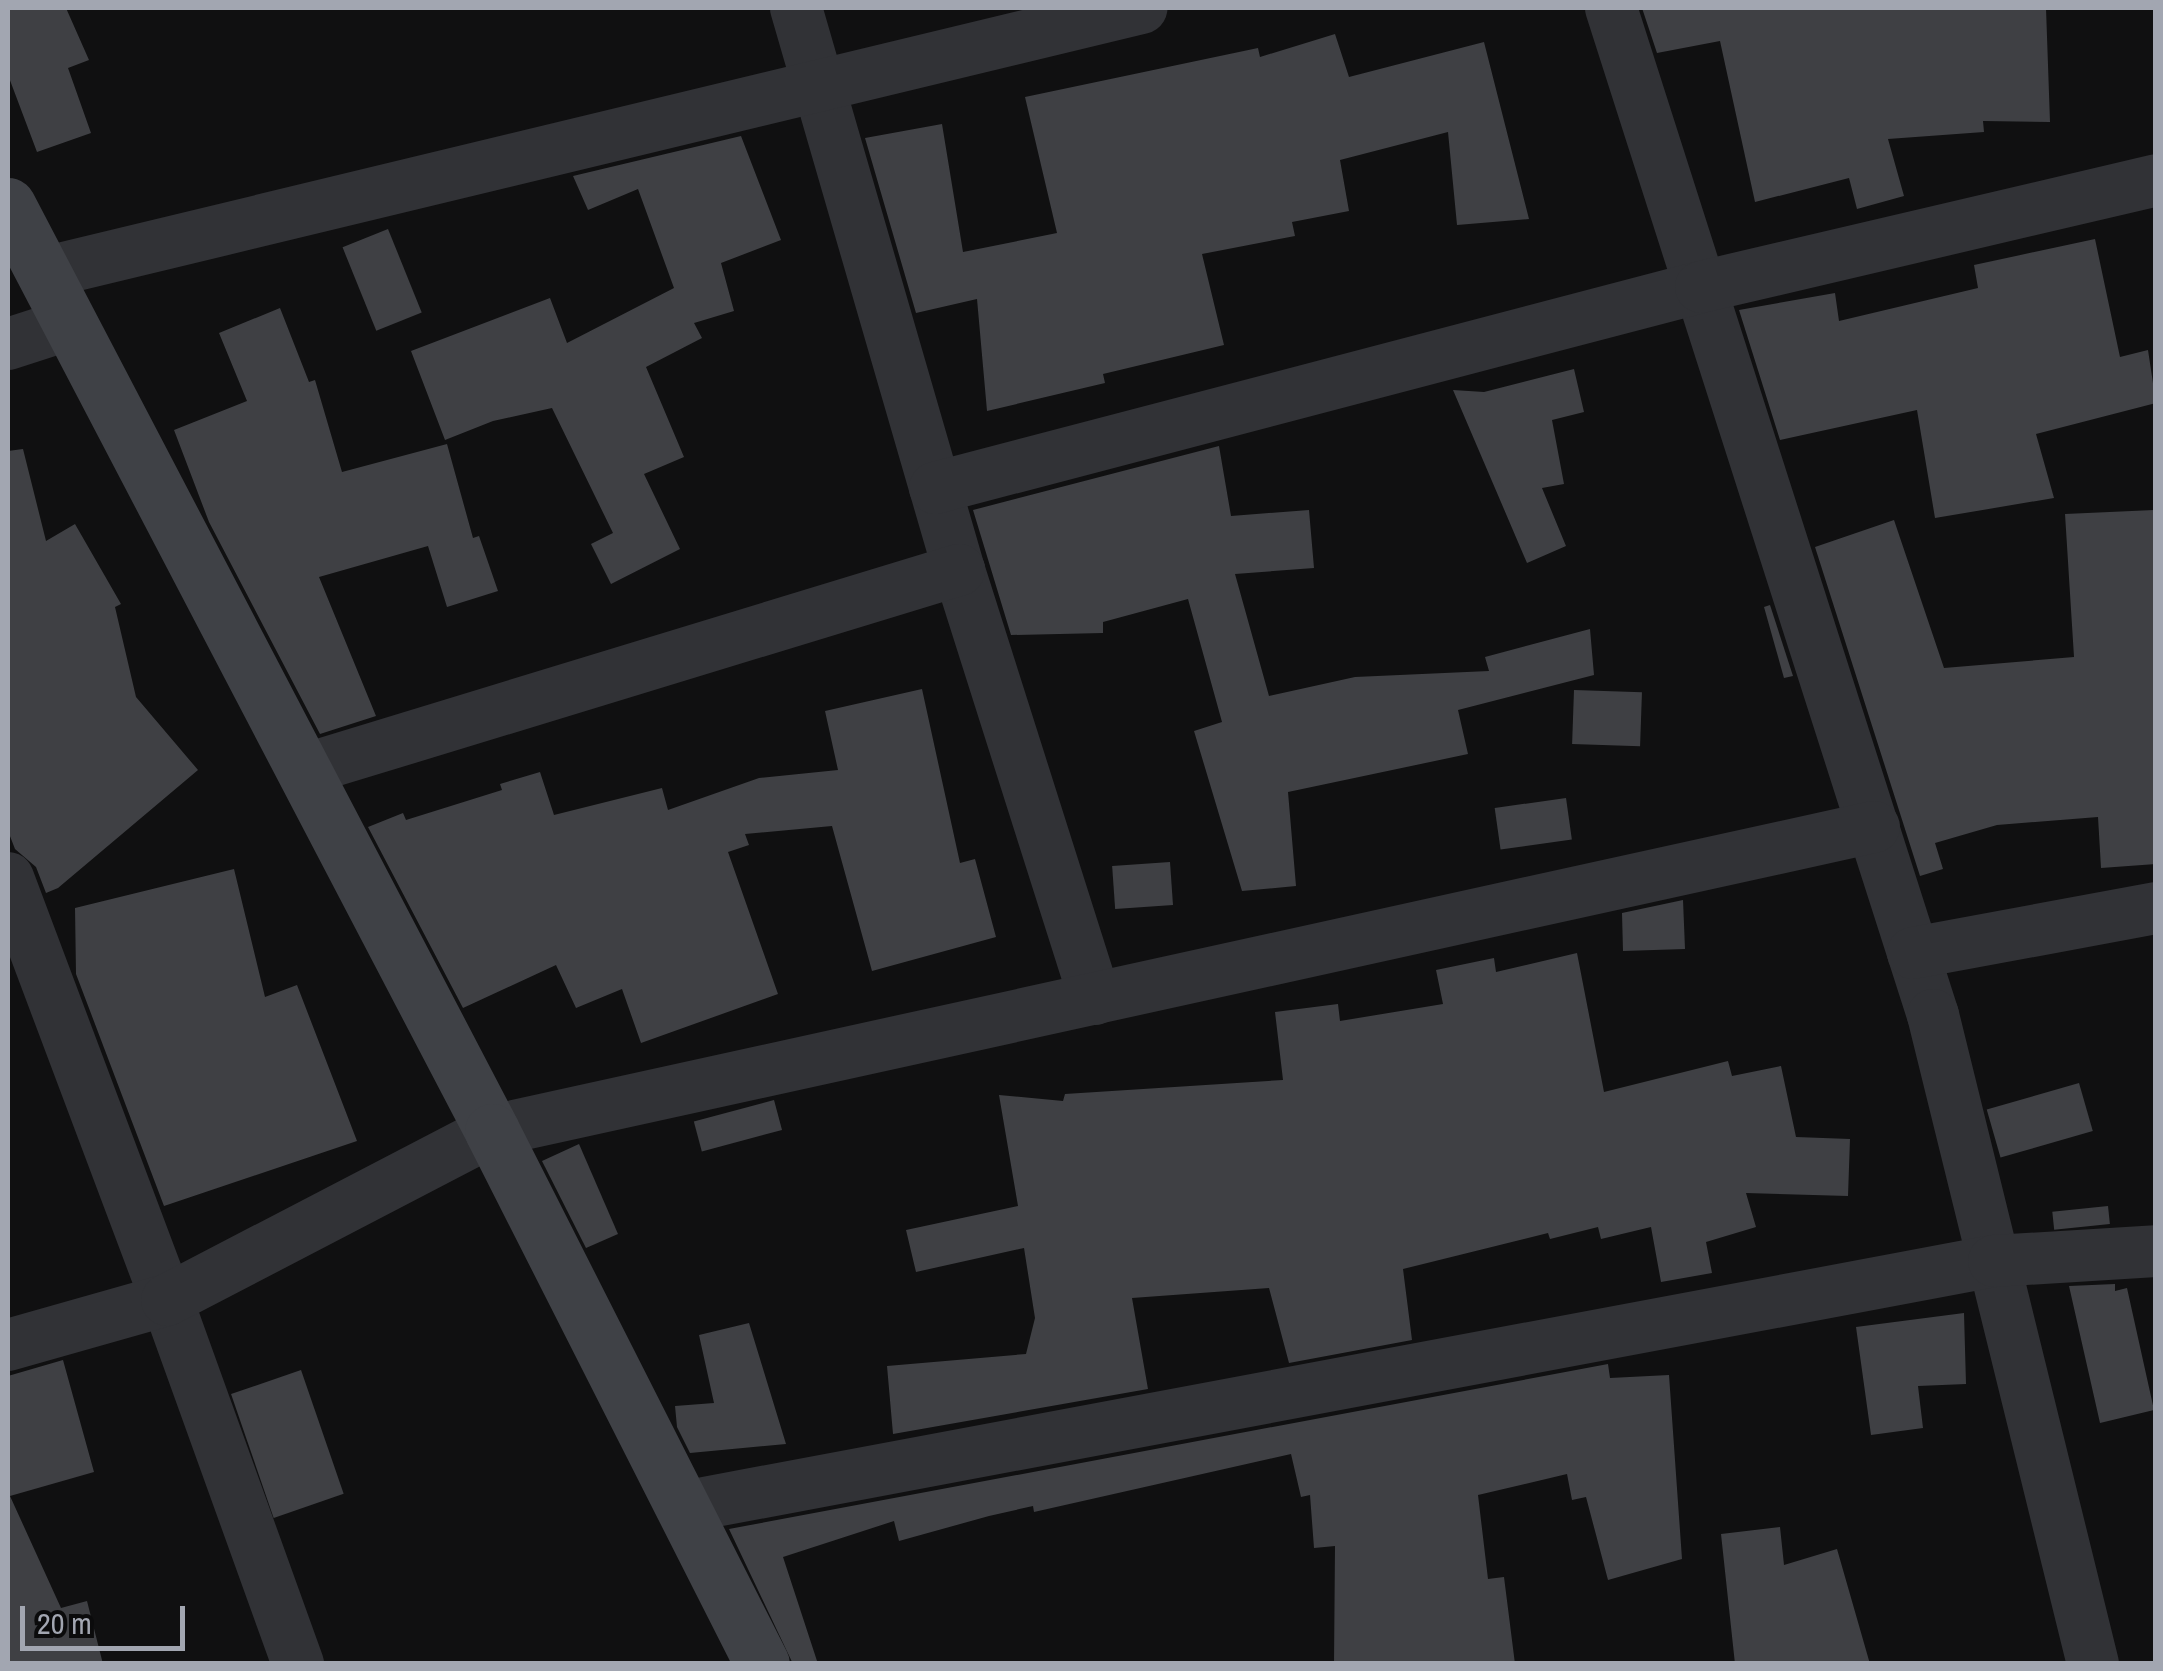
<!DOCTYPE html>
<style>
body{margin:0}
#map{position:relative;width:2163px;height:1671px;overflow:hidden;background:#101011;font-family:"Archivo Narrow",sans-serif}
div>[style]{position:absolute}
.building>*{inset:0;background:#3f4044;transform-origin:0 0}
.street>*{height:52px;margin:-26px;padding:0 26px;transform-origin:26px;border-radius:26px;background:#313236}
.secondary>*{height:55px;margin:-27.5px;padding:0 27.5px;transform-origin:27.5px;border-radius:27.5px;background:#3f4146}
span{translate:-50% -50%;white-space:nowrap;text-align:center;line-height:1.15;-webkit-text-stroke:9px #0b0b0c;paint-order:stroke}
.frame{position:absolute;inset:0;border:10px solid #a2a6b1;pointer-events:none}
.scale{position:absolute;left:20px;top:1606px;width:165px;height:45px;box-sizing:border-box;border:5px solid #a2a6b1;border-top:0;padding-left:12px;font-size:30px;line-height:35px;white-space:nowrap;color:#a2a6b1;-webkit-text-stroke:8px #0b0b0c;paint-order:stroke}
</style>
<div id="map">
<div class="building">
<div style="clip-path:polygon(8px 8px,66px 8px,89px 60px,68px 68px,91px 133px,37px 152px,8px 75px)"></div>
<div style="clip-path:polygon(1642px 8px,2046px 8px,2050px 122px,1983px 121px,1984px 132px,1888px 139px,1904px 196px,1857px 209px,1849px 178px,1755px 202px,1720px 41px,1657px 53px)"></div>
<div style="clip-path:polygon(1335px 34px,1349px 77px,1484px 42px,1529px 219px,1457px 225px,1448px 132px,1340px 160px,1349px 211px,1292px 222px,1295px 236px,1202px 254px,1224px 345px,1103px 374px,1105px 383px,987px 411px,977px 299px,916px 313px,865px 138px,942px 124px,963px 252px,1057px 233px,1025px 97px,1258px 48px,1260px 57px)"></div>
<div style="clip-path:polygon(741px 136px,781px 240px,721px 263px,734px 311px,694px 323px,702px 338px,646px 367px,684px 457px,644px 474px,680px 549px,611px 584px,591px 544px,613px 533px,552px 408px,493px 421px,445px 440px,411px 351px,550px 298px,567px 343px,674px 288px,638px 189px,588px 210px,573px 176px)"></div>
<div style="left:388px;top:229px;width:90px;height:49px;rotate:68deg"></div>
<div style="clip-path:polygon(2095px 239px,2120px 357px,2148px 350px,2156px 403px,2036px 434px,2054px 498px,1935px 518px,1917px 410px,1780px 440px,1739px 310px,1835px 293px,1839px 321px,1978px 288px,1974px 265px)"></div>
<div style="clip-path:polygon(280px 308px,309px 382px,315px 380px,342px 472px,447px 444px,473px 538px,479px 536px,498px 591px,447px 607px,428px 546px,319px 577px,376px 716px,320px 734px,209px 522px,174px 430px,247px 401px,219px 333px)"></div>
<div style="clip-path:polygon(1574px 369px,1584px 412px,1552px 420px,1564px 484px,1542px 488px,1566px 546px,1527px 563px,1453px 390px,1484px 392px)"></div>
<div style="clip-path:polygon(1219px 446px,1231px 516px,1309px 510px,1314px 568px,1235px 574px,1269px 696px,1355px 677px,1489px 671px,1485px 657px,1590px 629px,1594px 675px,1458px 710px,1468px 754px,1288px 792px,1296px 886px,1242px 891px,1194px 731px,1222px 722px,1188px 599px,1103px 622px,1103px 633px,1011px 635px,973px 510px)"></div>
<div style="clip-path:polygon(23px 449px,46px 541px,75px 524px,121px 604px,115px 607px,136px 697px,198px 770px,58px 888px,46px 893px,36px 867px,15px 849px,8px 831px,8px 451px)"></div>
<div style="clip-path:polygon(2154px 510px,2156px 864px,2101px 868px,2098px 817px,1997px 825px,1935px 843px,1943px 869px,1920px 876px,1815px 547px,1894px 520px,1944px 668px,2074px 657px,2065px 514px)"></div>
<div style="clip-path:polygon(1770px 605px,1793px 676px,1784px 678px,1764px 607px)"></div>
<div style="clip-path:polygon(922px 689px,960px 863px,975px 859px,996px 937px,872px 971px,832px 826px,745px 834px,749px 845px,728px 852px,778px 994px,641px 1043px,622px 989px,576px 1008px,556px 965px,463px 1008px,368px 827px,403px 813px,406px 820px,502px 790px,500px 784px,540px 772px,554px 815px,662px 788px,668px 810px,759px 778px,838px 770px,825px 711px)"></div>
<div style="left:1574px;top:690px;width:68px;height:54px;rotate:2deg"></div>
<div style="left:1566px;top:798px;width:42px;height:72px;rotate:82deg"></div>
<div style="left:1170px;top:862px;width:43px;height:58px;rotate:86deg"></div>
<div style="clip-path:polygon(234px 869px,265px 997px,297px 985px,357px 1141px,164px 1206px,76px 974px,75px 908px)"></div>
<div style="clip-path:polygon(1683px 900px,1685px 949px,1623px 951px,1622px 913px)"></div>
<div style="clip-path:polygon(1577px 953px,1604px 1092px,1728px 1061px,1732px 1076px,1781px 1066px,1796px 1137px,1850px 1139px,1848px 1196px,1746px 1193px,1756px 1227px,1706px 1242px,1712px 1273px,1661px 1282px,1651px 1227px,1601px 1239px,1598px 1227px,1550px 1239px,1548px 1233px,1403px 1269px,1412px 1340px,1289px 1363px,1269px 1288px,1132px 1298px,1148px 1389px,893px 1434px,887px 1366px,1026px 1354px,1035px 1318px,1024px 1248px,916px 1272px,906px 1230px,1018px 1206px,999px 1095px,1063px 1101px,1065px 1094px,1283px 1080px,1275px 1012px,1338px 1004px,1340px 1021px,1443px 1004px,1436px 970px,1494px 958px,1496px 972px)"></div>
<div style="left:2079px;top:1083px;width:50px;height:96px;rotate:74deg"></div>
<div style="left:774px;top:1100px;width:31px;height:83px;rotate:75deg"></div>
<div style="clip-path:polygon(579px 1144px,618px 1234px,586px 1248px,542px 1161px)"></div>
<div style="left:2108px;top:1206px;width:18px;height:56px;rotate:84deg"></div>
<div style="clip-path:polygon(2115px 1284px,2115px 1291px,2127px 1288px,2154px 1410px,2100px 1423px,2069px 1286px)"></div>
<div style="clip-path:polygon(1964px 1313px,1966px 1384px,1918px 1386px,1923px 1428px,1871px 1435px,1856px 1327px)"></div>
<div style="clip-path:polygon(749px 1323px,786px 1444px,690px 1453px,677px 1427px,675px 1406px,714px 1403px,699px 1335px)"></div>
<div style="clip-path:polygon(63px 1360px,94px 1472px,10px 1496px,61px 1608px,87px 1601px,103px 1664px,8px 1664px,8px 1376px)"></div>
<div style="clip-path:polygon(1608px 1364px,1610px 1378px,1669px 1375px,1682px 1559px,1608px 1580px,1586px 1497px,1572px 1500px,1567px 1474px,1478px 1495px,1488px 1579px,1504px 1577px,1515px 1664px,1334px 1664px,1335px 1546px,1314px 1548px,1310px 1495px,1301px 1497px,1291px 1454px,1034px 1512px,1033px 1506px,989px 1516px,899px 1541px,894px 1521px,783px 1557px,818px 1664px,793px 1664px,729px 1529px)"></div>
<div style="left:301px;top:1370px;width:131px;height:74px;rotate:71deg"></div>
<div style="clip-path:polygon(1780px 1527px,1784px 1565px,1837px 1549px,1870px 1664px,1735px 1664px,1721px 1534px)"></div>
</div>
<div class="street">
<div style="left:796px;top:8px;width:585px;rotate:73.83deg"></div>
<div style="left:959px;top:570px;width:450px;rotate:72.4deg"></div>
<div style="left:1611px;top:8px;width:1057px;rotate:72.27deg"></div>
<div style="left:1933px;top:1015px;width:668px;rotate:76.15deg"></div>
<div style="left:43px;top:273px;width:1130px;rotate:-13.56deg"></div>
<div style="left:8px;top:344px;width:65px;rotate:-17.9deg"></div>
<div style="left:935px;top:488px;width:792px;rotate:-14.7deg"></div>
<div style="left:1701px;top:287px;width:467px;rotate:-13.2deg"></div>
<div style="left:303px;top:770px;width:686px;rotate:-16.96deg"></div>
<div style="left:8px;top:878px;width:451px;rotate:69.4deg"></div>
<div style="left:167px;top:1300px;width:387px;rotate:70.2deg"></div>
<div style="left:1913px;top:953px;width:247px;rotate:-10.5deg"></div>
<div style="left:8px;top:1345px;width:165px;rotate:-15.8deg"></div>
<div style="left:167px;top:1300px;width:366px;rotate:-27.5deg"></div>
<div style="left:492px;top:1131px;width:1415px;rotate:-12.41deg"></div>
<div style="left:683px;top:1507px;width:1334px;rotate:-10.63deg"></div>
<div style="left:1994px;top:1261px;width:162px;rotate:-3.5deg"></div>
</div>
<div class="secondary">
<div style="left:8px;top:205px;width:1045px;rotate:62.4deg"></div>
<div style="left:492px;top:1131px;width:597px;rotate:63.13deg"></div>
</div>
<div class="frame"></div>
<div class="scale">20 m</div>
</div>
